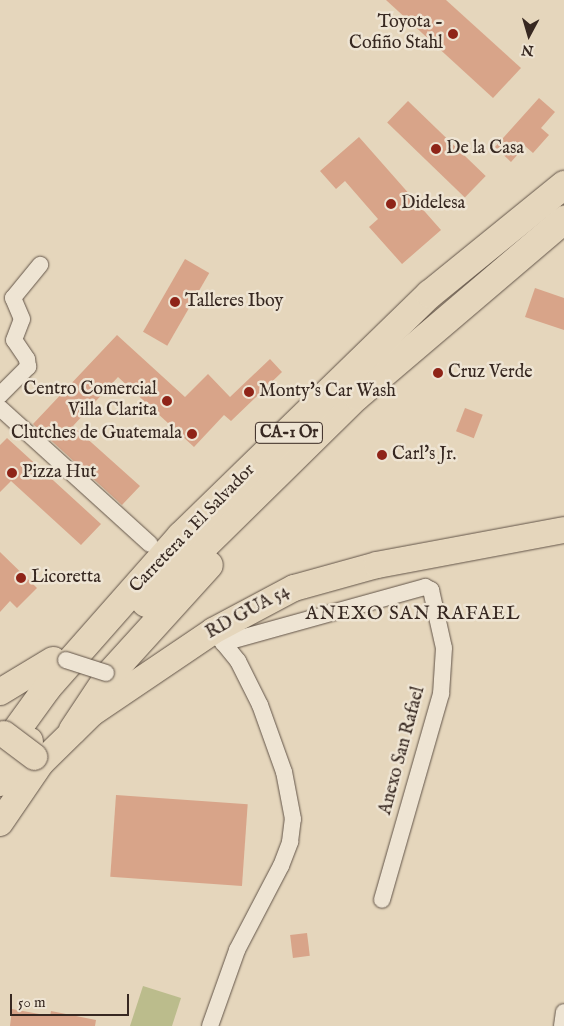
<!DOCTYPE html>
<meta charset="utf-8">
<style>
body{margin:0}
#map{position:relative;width:564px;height:1026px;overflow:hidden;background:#e5d6bc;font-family:"IM FELL English",serif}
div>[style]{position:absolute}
.green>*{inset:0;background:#bbbc8c}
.building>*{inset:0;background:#d8a489;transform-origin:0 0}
.roads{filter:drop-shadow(0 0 1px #625448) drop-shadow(0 0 1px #625448)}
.minor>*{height:16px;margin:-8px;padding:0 8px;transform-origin:8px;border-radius:8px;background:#eee4d3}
.primary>*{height:26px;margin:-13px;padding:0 13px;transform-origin:13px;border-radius:13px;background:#e5d6bc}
.trunk>*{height:28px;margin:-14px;padding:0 14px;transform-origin:14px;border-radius:14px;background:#e5d6bc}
.bridges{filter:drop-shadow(0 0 1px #625448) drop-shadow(0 0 1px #625448)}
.minor-bridge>*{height:16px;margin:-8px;padding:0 8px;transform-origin:8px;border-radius:8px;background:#eee4d3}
.primary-bridge>*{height:26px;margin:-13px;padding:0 13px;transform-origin:13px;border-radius:13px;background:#e5d6bc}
.dots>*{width:14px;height:14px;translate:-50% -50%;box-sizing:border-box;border:2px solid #eee4d3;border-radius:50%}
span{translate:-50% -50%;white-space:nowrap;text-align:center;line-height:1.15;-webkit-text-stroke:5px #eee4d3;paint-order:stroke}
.shield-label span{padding:1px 4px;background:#eee4d3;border:1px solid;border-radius:4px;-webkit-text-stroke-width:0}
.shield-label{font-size:16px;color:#372821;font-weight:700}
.poi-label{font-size:18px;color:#372821}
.right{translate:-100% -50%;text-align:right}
.left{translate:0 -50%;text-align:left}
.street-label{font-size:18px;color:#372821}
.neighbourhood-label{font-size:19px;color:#372821;letter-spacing:1px}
.north{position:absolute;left:504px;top:10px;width:50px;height:50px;-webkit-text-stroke:4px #eee4d3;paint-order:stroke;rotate:186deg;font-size:14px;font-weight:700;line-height:20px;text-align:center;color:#372821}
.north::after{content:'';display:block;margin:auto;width:18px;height:22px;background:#372821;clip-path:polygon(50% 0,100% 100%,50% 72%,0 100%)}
.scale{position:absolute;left:10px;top:994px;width:119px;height:22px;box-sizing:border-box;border:2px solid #372821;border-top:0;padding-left:6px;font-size:15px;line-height:18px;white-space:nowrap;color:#372821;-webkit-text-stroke:4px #eee4d3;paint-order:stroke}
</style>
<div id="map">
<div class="green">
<div style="clip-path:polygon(143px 986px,181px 998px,172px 1026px,130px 1026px)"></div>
</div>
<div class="building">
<div style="clip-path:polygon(386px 0,446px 0,521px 68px,493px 98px)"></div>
<div style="clip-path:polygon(539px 98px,555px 112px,541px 128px,549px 135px,533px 153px,525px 146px,511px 162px,495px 147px)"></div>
<div style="left:408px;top:101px;width:108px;height:30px;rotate:44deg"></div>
<div style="clip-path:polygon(359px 137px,441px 230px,402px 264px,369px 227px,378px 219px,345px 181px,336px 189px,320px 171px)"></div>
<div style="left:185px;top:259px;width:28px;height:84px;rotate:30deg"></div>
<div style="clip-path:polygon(535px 288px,564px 298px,564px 330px,525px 317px)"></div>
<div style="clip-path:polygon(117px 335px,185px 397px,208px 374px,230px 397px,270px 359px,282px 372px,231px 421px,224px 415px,194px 447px,118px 377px,73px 426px,140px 486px,122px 505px,33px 424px)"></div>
<div style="left:465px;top:408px;width:19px;height:25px;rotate:21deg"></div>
<div style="clip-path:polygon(7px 438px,101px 524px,81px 545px,11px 481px,0 492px,0 445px)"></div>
<div style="clip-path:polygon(0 552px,37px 588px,17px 608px,10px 601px,0 612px)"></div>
<div style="left:116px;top:795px;width:132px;height:82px;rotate:4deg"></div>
<div style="left:307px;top:933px;width:23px;height:17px;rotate:83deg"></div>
<div style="clip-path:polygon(12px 1009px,50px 1016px,51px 1011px,96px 1020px,95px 1026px,10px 1026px)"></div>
</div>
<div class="roads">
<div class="minor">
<div style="left:0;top:395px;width:40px;rotate:-45deg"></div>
<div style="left:28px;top:367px;width:8px;rotate:-97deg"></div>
<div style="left:27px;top:359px;width:23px;rotate:-124deg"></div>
<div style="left:14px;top:340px;width:22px;rotate:-69deg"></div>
<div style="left:22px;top:319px;width:23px;rotate:-113deg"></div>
<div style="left:13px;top:298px;width:43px;rotate:-50.7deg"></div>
<div style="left:0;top:408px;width:202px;rotate:42.2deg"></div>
<div style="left:223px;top:643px;width:210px;rotate:-15.5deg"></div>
<div style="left:425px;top:587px;width:7px;rotate:27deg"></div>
<div style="left:431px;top:590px;width:59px;rotate:77.4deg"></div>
<div style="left:444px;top:648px;width:46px;rotate:93.7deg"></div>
<div style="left:441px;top:694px;width:214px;rotate:106deg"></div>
<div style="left:210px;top:1026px;width:81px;rotate:-70.4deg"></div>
<div style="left:237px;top:950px;width:95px;rotate:-62.4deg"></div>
<div style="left:281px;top:866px;width:26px;rotate:-69deg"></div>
<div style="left:290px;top:842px;width:23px;rotate:-83deg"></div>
<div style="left:293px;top:819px;width:48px;rotate:-100.8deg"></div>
<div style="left:284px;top:772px;width:71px;rotate:-109.7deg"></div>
<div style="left:260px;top:705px;width:49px;rotate:-116.6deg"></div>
<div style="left:238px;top:661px;width:32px;rotate:-129deg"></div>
<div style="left:562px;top:1026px;width:14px;rotate:-82deg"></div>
</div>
<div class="primary">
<div style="left:0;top:692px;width:62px;rotate:-31.1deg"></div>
<div style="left:0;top:823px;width:73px;rotate:-55.7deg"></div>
<div style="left:41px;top:763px;width:71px;rotate:-44.4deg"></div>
<div style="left:92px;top:713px;width:146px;rotate:-34.1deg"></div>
<div style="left:213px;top:631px;width:92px;rotate:-28deg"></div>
<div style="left:294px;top:588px;width:86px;rotate:-15.5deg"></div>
<div style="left:377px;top:565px;width:190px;rotate:-10.6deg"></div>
</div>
<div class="trunk">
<div style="left:146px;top:603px;width:296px;rotate:-44.5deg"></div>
<div style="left:357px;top:396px;width:272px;rotate:-40.4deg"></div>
<div style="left:73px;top:730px;width:67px;rotate:-56.5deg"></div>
<div style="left:110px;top:674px;width:147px;rotate:-47.8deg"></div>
<div style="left:0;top:753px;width:80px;rotate:-54.1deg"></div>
<div style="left:47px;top:688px;width:203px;rotate:-48.6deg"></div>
<div style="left:181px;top:536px;width:347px;rotate:-44.2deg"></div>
<div style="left:430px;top:294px;width:173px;rotate:-39.1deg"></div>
<div style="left:0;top:782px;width:50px;rotate:-54.7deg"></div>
</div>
</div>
<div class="bridges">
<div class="minor-bridge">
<div style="left:66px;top:660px;width:42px;rotate:18deg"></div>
</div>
<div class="primary-bridge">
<div style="left:4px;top:734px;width:38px;rotate:37deg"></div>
</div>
</div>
<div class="dots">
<div style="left:453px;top:34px;background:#8f2418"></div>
<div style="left:436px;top:149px;background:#8f2418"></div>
<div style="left:391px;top:204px;background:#8f2418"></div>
<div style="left:175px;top:302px;background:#8f2418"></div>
<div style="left:438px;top:373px;background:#8f2418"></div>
<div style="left:249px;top:392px;background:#8f2418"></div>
<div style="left:167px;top:401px;background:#8f2418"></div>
<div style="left:192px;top:434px;background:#8f2418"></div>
<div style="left:382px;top:455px;background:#8f2418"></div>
<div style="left:12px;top:473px;background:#8f2418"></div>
<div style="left:21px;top:578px;background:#8f2418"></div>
</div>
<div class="shield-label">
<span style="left:289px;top:433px">CA-1 Or</span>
</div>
<div class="poi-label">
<span class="right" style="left:443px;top:34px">Toyota -<br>Cofiño Stahl</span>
<span class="left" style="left:446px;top:149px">De la Casa</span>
<span class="left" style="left:401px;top:204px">Didelesa</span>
<span class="left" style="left:185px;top:302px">Talleres Iboy</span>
<span class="left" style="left:448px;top:373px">Cruz Verde</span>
<span class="right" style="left:157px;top:401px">Centro Comercial<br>Villa Clarita</span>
<span class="left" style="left:259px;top:392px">Monty's Car Wash</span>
<span class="right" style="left:182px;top:434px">Clutches de Guatemala</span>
<span class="left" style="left:392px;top:455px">Carl's Jr.</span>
<span class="left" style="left:22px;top:473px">Pizza Hut</span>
<span class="left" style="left:31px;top:578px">Licoretta</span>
</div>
<div class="street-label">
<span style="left:193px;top:529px;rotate:-46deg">Carretera a El Salvador</span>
<span style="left:248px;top:613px;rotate:-29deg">RD GUA 54</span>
<span style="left:403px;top:751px;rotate:-75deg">Anexo San Rafael</span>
</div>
<div class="neighbourhood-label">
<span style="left:413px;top:615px">ANEXO SAN RAFAEL</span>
</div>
<div class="north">N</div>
<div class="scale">50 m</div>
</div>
